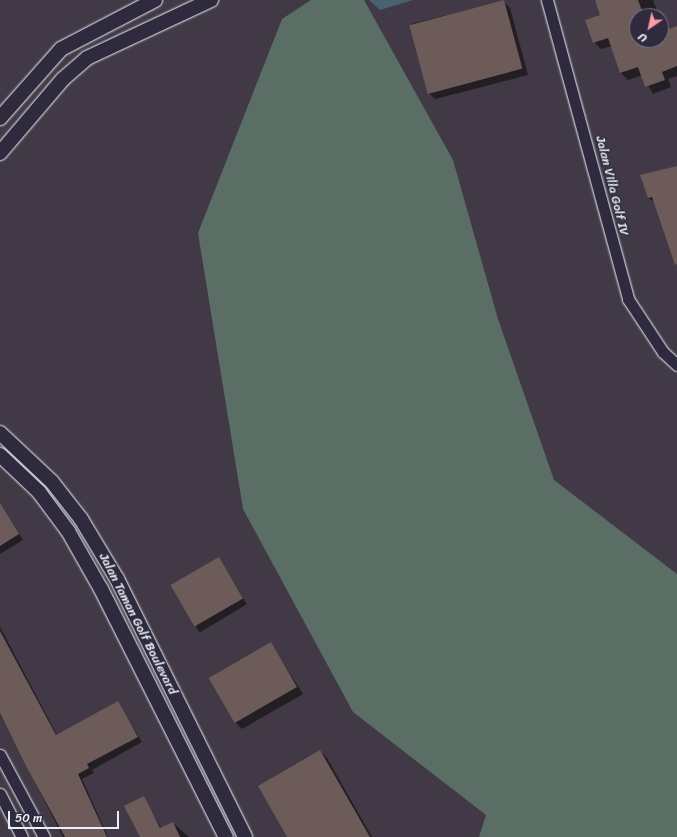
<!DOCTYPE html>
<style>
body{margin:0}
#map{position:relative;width:677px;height:837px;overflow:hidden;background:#413945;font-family:Sriracha,sans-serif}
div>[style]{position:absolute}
.green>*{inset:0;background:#5b6e66}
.water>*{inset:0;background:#496272}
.shadow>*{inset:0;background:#0007;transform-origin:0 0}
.building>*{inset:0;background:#6c5b59;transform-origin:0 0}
.roads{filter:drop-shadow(0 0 1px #e8f1f8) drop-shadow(0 0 1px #e8f1f8)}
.minor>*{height:11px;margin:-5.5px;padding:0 5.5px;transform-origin:5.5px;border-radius:5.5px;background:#2f2a3d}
.tertiary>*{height:14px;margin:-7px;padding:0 7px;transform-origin:7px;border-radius:7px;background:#2f2a3d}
span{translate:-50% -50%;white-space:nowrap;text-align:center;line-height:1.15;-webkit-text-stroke:3px #2f2a3d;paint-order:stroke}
.street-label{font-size:13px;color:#e8f1f8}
.north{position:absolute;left:629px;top:8px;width:40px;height:40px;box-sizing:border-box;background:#2f2a3d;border:1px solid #797a88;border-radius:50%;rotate:214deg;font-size:11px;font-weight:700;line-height:16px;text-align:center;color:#e8f1f8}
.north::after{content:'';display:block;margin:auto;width:14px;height:18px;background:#ff9aa2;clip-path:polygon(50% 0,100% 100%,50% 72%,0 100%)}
.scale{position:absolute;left:8px;top:811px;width:111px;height:18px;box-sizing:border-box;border:2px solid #e8f1f8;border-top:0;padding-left:5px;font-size:12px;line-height:14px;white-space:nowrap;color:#e8f1f8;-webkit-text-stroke:3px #2f2a3d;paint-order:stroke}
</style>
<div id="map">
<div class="green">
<div style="clip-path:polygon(311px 0,364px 0,453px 160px,498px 319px,554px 480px,677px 574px,677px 837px,479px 837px,486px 815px,353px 712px,243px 509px,198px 233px,282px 19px)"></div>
</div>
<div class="water">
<div style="clip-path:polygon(369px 0,413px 0,380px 10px)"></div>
</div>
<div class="shadow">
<div style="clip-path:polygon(596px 0,653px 0,659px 16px,637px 16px,637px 40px,661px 40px,661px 22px,664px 32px,677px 27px,677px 76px,668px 79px,671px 87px,653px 94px,642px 75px,628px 80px,621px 73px,612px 46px,601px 49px,594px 42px,601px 16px)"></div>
<div style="clip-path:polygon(503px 1px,510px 8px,528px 75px,435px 99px,428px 92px,411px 24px)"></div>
<div style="clip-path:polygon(677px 167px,677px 255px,655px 202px,648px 198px)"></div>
<div style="clip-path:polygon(0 506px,23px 540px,0 554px)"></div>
<div style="left:219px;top:558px;width:54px;height:55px;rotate:59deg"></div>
<div style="clip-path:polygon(0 627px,57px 735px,117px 702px,142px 742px,92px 770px,94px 773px,82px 779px,108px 837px,63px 837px,0 714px)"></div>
<div style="clip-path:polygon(271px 644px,303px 694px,242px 729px,235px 722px)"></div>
<div style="clip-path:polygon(320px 751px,327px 758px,372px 837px,288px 837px)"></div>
<div style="clip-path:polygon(143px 798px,162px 829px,173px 823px,189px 837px,142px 837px)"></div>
</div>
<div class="building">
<div style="left:504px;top:0;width:71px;height:98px;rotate:75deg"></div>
<div style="clip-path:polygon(595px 0,638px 0,644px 16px,637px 16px,637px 40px,661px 40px,661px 32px,677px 26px,677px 66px,662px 72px,665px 80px,645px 87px,638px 67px,620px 73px,608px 38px,593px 43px,585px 20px,600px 15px)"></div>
<div style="clip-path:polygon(677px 166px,677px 264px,675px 265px,652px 197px,648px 198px,640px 175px)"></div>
<div style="clip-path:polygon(0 503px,19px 534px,0 546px)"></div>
<div style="left:219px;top:557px;width:48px;height:56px;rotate:60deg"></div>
<div style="clip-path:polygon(0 631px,56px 735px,118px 701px,138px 737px,87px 764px,89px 768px,78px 774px,107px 837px,65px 837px,26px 766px,0 713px)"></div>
<div style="left:271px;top:642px;width:52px;height:72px;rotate:60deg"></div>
<div style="clip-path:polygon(320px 750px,370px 837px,287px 837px,258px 786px)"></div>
<div style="clip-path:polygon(144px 796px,160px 828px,173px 822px,180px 837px,140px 837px,124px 806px)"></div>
</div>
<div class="roads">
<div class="minor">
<div style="left:547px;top:0;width:310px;rotate:74.8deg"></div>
<div style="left:628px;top:299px;width:64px;rotate:56.6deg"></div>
<div style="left:663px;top:352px;width:19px;rotate:43deg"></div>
<div style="left:0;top:755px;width:93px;rotate:61.8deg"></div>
<div style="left:0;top:794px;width:48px;rotate:62.9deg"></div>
</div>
<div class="tertiary">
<div style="left:0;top:118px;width:92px;rotate:-48.5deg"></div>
<div style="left:61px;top:49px;width:106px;rotate:-27.5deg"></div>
<div style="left:0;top:153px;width:97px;rotate:-49.6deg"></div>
<div style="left:63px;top:79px;width:32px;rotate:-41deg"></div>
<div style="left:87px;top:58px;width:137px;rotate:-25.1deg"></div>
<div style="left:0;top:433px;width:71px;rotate:43.3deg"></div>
<div style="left:52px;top:482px;width:47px;rotate:51.9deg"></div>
<div style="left:81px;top:519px;width:70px;rotate:59deg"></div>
<div style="left:117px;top:579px;width:288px;rotate:63.6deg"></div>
<div style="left:0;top:455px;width:54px;rotate:43.5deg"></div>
<div style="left:39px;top:492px;width:49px;rotate:53.4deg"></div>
<div style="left:68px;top:531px;width:67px;rotate:60.4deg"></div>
<div style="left:101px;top:589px;width:278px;rotate:63.3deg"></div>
</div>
</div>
<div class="street-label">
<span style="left:612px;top:186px;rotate:76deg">Jalan Villa Golf IV</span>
<span style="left:138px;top:624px;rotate:63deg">Jalan Taman Golf Boulevard</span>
</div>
<div class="north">U</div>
<div class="scale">50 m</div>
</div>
